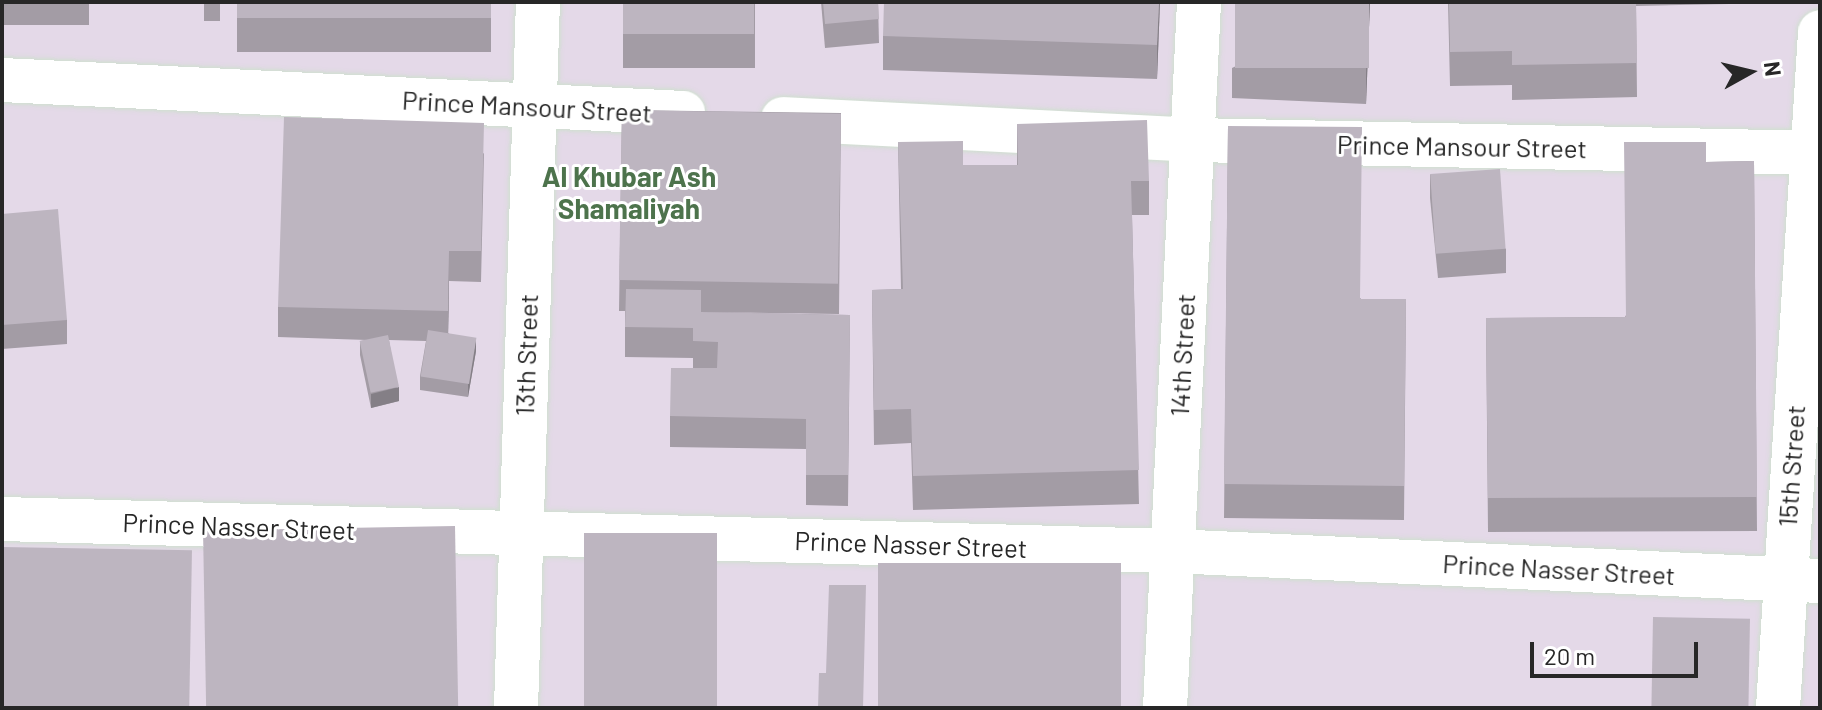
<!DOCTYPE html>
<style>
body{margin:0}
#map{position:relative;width:1822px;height:710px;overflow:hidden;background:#e4d9e8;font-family:Barlow,sans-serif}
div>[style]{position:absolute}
.roads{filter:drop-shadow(0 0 2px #cfdfcf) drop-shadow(0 0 2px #cfdfcf)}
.street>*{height:44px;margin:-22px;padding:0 22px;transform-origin:22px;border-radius:22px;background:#fff}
.secondary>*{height:44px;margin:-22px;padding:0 22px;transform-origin:22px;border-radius:22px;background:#fff}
.wall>*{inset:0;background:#a39ca5;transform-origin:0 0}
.shaded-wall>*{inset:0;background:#847f86}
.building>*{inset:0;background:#bdb5c0;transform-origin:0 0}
span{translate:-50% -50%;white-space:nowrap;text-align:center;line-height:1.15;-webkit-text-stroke:6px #fff;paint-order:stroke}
.street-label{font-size:26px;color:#272727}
.neighbourhood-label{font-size:28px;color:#4d734c;font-weight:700}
.frame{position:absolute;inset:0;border:4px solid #272727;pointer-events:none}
.north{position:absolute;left:1710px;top:32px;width:80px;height:80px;-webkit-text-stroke:6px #fff;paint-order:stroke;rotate:82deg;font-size:22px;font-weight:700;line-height:32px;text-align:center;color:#272727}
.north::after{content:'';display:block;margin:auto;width:28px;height:36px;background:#272727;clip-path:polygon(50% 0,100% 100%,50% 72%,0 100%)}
.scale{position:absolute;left:1530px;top:642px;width:168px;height:36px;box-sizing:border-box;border:4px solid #272727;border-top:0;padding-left:10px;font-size:24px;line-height:28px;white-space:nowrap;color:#272727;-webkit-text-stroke:6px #fff;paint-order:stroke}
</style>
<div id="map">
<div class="roads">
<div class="street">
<div style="left:2px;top:80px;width:682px;rotate:2.77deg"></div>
<div style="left:783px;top:119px;width:412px;rotate:2.9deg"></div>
<div style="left:1194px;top:140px;width:626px;rotate:1.19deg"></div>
<div style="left:2px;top:519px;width:1170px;rotate:1.57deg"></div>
<div style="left:1172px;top:551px;width:649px;rotate:2.65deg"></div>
<div style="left:1165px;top:708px;width:707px;rotate:-87.24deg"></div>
<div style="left:1778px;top:708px;width:677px;rotate:-86.44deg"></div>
</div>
<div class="secondary">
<div style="left:516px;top:708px;width:706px;rotate:-88.22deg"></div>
</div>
</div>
<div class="wall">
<div style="left:2px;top:2px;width:87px;height:23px"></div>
<div style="left:204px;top:2px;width:16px;height:19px"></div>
<div style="left:237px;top:2px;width:254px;height:50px"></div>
<div style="left:623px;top:2px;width:132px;height:66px"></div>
<div style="clip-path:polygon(821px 2px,878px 2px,879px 43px,825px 48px)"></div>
<div style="clip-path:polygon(1160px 2px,1157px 79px,883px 70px,883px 36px)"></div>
<div style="clip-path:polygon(1370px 2px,1366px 104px,1232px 98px,1232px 68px)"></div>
<div style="clip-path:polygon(1448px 2px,1779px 2px,1779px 3px,1636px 6px,1637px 97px,1512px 100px,1512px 85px,1450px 86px)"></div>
<div style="clip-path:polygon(622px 110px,841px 113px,839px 314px,701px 312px,850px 315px,848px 506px,806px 505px,806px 449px,670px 447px,670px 416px,693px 368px,693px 358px,625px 357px,625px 311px,619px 311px)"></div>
<div style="clip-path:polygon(1017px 124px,1149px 181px,1149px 215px,1132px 215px,1139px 504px,913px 510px,911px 443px,874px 445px,872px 290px,901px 289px,898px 142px,963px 165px,1017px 165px)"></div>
<div style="clip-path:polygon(1228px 126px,1361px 299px,1406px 299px,1404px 520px,1224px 518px)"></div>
<div style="clip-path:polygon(484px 153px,481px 282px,449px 281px,448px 333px,476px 351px,468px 397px,420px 390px,420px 376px,426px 341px,389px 340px,399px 401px,371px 408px,360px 355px,360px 341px,367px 340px,278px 337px,278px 307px)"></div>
<div style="clip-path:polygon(1754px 161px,1757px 531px,1488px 532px,1486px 318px,1625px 317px,1706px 162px)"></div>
<div style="clip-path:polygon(1430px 174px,1506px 249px,1506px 273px,1438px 278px,1430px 198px)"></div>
<div style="clip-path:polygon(2px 214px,67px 320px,67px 344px,2px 349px)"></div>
</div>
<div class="shaded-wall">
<div style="clip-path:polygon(1159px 2px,1160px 2px,1157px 79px,1157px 45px)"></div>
<div style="clip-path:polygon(1369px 2px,1370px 2px,1366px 104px,1366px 73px)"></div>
<div style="clip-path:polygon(449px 251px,449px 281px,448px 342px,448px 311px)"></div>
<div style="clip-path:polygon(476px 338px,476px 351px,468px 397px,468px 384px)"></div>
<div style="clip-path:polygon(399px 387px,399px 401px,371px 408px,371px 394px)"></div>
</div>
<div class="building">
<div style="left:237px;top:2px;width:254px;height:16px"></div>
<div style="left:623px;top:2px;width:131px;height:32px"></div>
<div style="clip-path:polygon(823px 2px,878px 2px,879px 19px,825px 24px)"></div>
<div style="clip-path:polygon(884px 2px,1159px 2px,1157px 45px,883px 36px)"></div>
<div style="left:1235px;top:2px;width:134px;height:66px"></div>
<div style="clip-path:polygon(1449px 2px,1636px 2px,1637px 63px,1512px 65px,1512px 51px,1450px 52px)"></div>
<div style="left:622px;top:110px;width:219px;height:170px;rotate:1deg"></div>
<div style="clip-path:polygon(284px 117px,484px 123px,481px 251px,449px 251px,448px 311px,278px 307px)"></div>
<div style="clip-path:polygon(1147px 120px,1149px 181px,1131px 181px,1139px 470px,913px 476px,911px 409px,874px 410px,872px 290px,903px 289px,898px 142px,963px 141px,963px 165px,1018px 165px,1017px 124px)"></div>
<div style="clip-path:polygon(1228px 126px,1362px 127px,1360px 299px,1406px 299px,1404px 486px,1224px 484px)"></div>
<div style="clip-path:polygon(1624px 142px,1706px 142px,1706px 162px,1754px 161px,1757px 497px,1488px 498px,1486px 318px,1626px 317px)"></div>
<div style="left:1500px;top:169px;width:80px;height:70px;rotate:86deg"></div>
<div style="clip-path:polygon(58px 209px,67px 320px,2px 325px,2px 214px)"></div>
<div style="clip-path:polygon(626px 289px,701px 290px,701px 312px,850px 315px,848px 475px,806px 475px,806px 419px,670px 416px,671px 368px,717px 368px,718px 342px,693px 341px,693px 328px,625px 327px)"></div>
<div style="left:428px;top:330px;width:49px;height:47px;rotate:9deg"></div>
<div style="left:388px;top:335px;width:53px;height:29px;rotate:78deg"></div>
<div style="left:455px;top:526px;width:182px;height:252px;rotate:89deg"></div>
<div style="left:584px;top:533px;width:133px;height:175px"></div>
<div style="left:2px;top:547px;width:190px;height:161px;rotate:1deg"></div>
<div style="left:1121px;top:563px;width:145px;height:243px;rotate:90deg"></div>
<div style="clip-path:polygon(829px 585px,866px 585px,863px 708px,818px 708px,819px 673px,826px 673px)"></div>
<div style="left:1653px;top:617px;width:97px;height:91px;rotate:1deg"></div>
</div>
<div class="street-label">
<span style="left:527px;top:106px;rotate:3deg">Prince Mansour Street</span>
<span style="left:1462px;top:146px;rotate:1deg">Prince Mansour Street</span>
<span style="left:526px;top:355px;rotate:-88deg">13th Street</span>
<span style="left:1182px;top:355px;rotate:-87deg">14th Street</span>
<span style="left:1791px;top:466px;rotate:-86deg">15th Street</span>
<span style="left:239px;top:526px;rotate:2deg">Prince Nasser Street</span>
<span style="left:911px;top:544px;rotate:2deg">Prince Nasser Street</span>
<span style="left:1559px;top:569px;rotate:3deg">Prince Nasser Street</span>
</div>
<div class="neighbourhood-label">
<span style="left:629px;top:192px">Al Khubar Ash<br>Shamaliyah</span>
</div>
<div class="frame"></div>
<div class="north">N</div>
<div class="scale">20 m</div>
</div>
